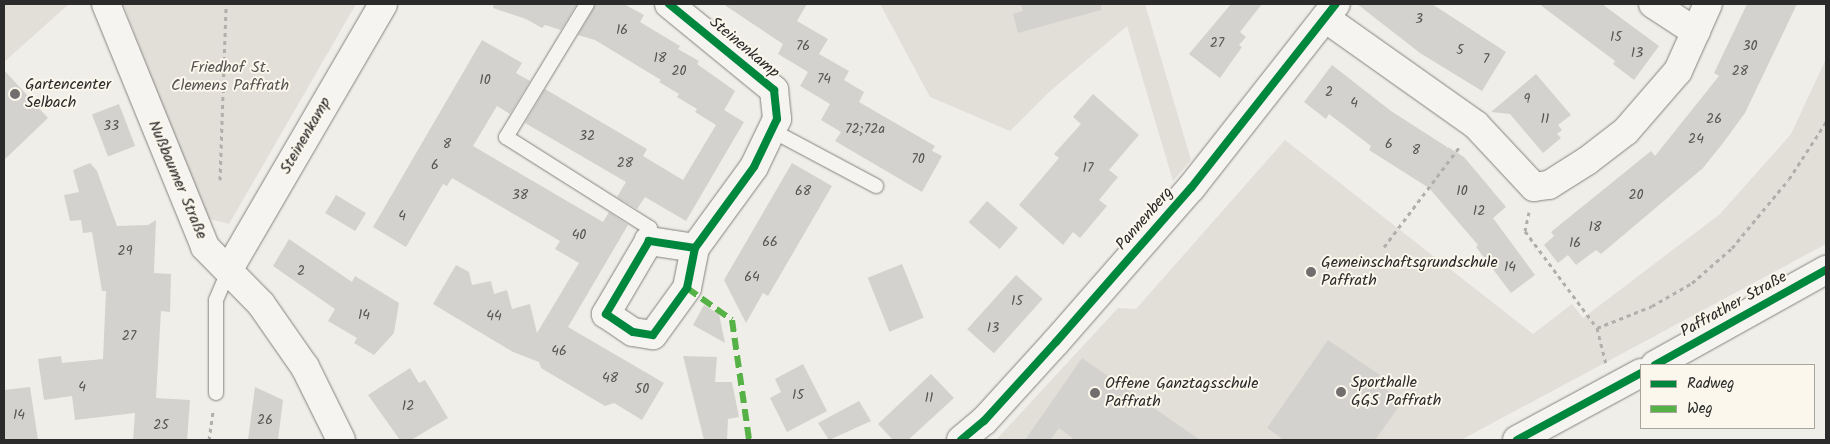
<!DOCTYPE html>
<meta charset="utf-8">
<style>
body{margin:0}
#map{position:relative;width:1830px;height:444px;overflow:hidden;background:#f0eee8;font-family:Kalam,sans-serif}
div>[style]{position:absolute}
.built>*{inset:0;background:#e1dfd7}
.building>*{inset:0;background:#d4d2ce;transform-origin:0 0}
.path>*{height:3px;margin-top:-1.5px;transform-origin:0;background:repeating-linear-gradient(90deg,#b0afac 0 4px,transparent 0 8px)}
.roads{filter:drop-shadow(0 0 1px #848380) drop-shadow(0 0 1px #848380)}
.service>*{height:14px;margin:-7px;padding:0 7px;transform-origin:7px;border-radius:7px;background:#f5f4f0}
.minor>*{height:28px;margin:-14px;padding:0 14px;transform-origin:14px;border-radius:14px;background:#f5f4f0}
.secondary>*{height:28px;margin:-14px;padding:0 14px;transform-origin:14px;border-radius:14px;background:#f5f4f0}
.quiet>*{height:6px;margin-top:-3px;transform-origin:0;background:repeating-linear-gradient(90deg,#56b246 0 12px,transparent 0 18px)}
.cycleway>*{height:8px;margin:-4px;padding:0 4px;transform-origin:4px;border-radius:4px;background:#00873e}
.dots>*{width:14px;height:14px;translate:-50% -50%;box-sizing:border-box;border:2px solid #fbf7ec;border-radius:50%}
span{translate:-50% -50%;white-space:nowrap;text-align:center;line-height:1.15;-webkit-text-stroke:4px #fbf7ec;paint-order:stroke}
.number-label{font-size:14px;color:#555554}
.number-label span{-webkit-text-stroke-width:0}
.street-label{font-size:16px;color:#2b2b2b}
.park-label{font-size:16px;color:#565552}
.poi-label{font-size:16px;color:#2b2b2b}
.left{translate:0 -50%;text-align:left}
.frame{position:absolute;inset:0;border:5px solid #2b2b2b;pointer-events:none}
.legend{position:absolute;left:1640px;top:364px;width:175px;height:65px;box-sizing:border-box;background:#fbf7ec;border:1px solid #a8a59f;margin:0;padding:6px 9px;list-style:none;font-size:15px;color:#2b2b2b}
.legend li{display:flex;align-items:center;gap:10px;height:25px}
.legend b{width:25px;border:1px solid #a8a59f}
</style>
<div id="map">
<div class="built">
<div style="clip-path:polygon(4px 4px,69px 4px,4px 62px)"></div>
<div style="clip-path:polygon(123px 4px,356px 4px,229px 224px,206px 218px)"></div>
<div style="clip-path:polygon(880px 4px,1145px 4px,1191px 160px,1173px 181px,1127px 26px,1048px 93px,1010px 131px,930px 97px)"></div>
<div style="clip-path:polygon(1826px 59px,1826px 244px,1461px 440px,996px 440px,1118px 308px,1136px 309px,1285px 140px,1533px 334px,1572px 304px,1583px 318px,1720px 214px,1791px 134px)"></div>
</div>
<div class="building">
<div style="clip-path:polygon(494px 4px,577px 4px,561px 30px,545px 25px,542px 28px,526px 19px,493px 8px)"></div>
<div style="clip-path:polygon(596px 4px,624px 4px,644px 15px,640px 22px,680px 46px,678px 49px,699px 61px,697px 64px,735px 91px,722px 114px,724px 110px,744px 122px,686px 221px,645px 197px,637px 209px,617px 197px,626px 182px,525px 123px,545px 89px,647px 149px,643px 156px,683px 180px,716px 125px,695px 112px,697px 109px,677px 97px,679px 94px,659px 82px,661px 80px,595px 40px,578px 35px)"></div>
<div style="clip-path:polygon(723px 4px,807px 4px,797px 21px,828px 39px,819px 54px,849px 71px,844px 80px,864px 92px,859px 102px,935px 146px,932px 151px,942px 156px,922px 192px,835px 141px,841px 132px,821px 120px,830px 104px,800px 86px,808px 72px,778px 54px,783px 44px)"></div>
<div style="clip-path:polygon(1021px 4px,1101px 4px,1101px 10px,1018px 33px,1013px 14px,1023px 11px)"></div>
<div style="clip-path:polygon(1231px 4px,1262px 4px,1240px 32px,1246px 37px,1239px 45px,1242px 47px,1220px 78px,1189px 54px)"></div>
<div style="clip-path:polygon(1357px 4px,1432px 4px,1506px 52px,1482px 91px,1420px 53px)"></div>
<div style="clip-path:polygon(1539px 4px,1602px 4px,1659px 46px,1634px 80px,1613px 64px,1615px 61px)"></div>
<div style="clip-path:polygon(1747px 4px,1797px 4px,1745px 113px,1723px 143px,1703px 168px,1601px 254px,1596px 250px,1576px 265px,1568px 255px,1558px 263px,1544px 245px,1554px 236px,1551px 232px,1651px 151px,1655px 156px,1719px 76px,1714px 73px)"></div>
<div style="clip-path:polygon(482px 40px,522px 63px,516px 73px,530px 81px,510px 114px,497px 106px,473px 146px,603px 222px,609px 212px,628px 225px,568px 327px,664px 383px,642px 420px,614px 403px,605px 406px,541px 368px,539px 362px,513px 352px,433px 304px,456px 265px,469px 272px,472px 285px,491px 281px,494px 294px,507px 290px,512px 309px,530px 304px,537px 333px,579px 263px,555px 249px,560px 241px,452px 178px,447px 186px,443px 184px,406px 247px,373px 227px)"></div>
<div style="clip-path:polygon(1332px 65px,1391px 111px,1447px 147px,1446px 149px,1448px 147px,1464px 157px,1506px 207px,1493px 218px,1535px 275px,1511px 293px,1476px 247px,1478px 245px,1429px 188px,1369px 150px,1371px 146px,1329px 114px,1326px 119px,1304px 102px)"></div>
<div style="clip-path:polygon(4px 70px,48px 118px,4px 160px)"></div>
<div style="clip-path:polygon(1536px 74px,1571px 115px,1558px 125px,1562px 130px,1557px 134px,1561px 138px,1543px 153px,1510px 114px,1491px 112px)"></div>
<div style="clip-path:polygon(1093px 94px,1139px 135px,1109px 170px,1118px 177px,1099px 200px,1107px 206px,1080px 238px,1073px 232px,1063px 245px,1019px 205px,1059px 158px,1054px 154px,1081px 124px,1073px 117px)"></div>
<div style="left:119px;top:104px;width:45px;height:29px;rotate:69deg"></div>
<div style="clip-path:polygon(90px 163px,97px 171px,117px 226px,148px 225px,156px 220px,154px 273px,171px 274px,170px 312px,161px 311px,156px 398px,190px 400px,187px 440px,133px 440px,135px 413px,75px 420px,72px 396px,44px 400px,38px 359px,61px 356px,62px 363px,103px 359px,106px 291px,102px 291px,92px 232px,83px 233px,81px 220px,70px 221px,64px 195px,79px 192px,73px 170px)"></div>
<div style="clip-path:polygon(792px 163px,832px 186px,768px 296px,763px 293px,746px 323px,724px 280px)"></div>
<div style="left:336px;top:195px;width:35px;height:21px;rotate:31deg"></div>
<div style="left:987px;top:201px;width:41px;height:28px;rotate:41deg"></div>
<div style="clip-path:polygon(289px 239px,352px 282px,355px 276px,399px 303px,394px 333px,374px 355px,354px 343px,357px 338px,328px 321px,335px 309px,273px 266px)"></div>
<div style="left:902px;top:264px;width:58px;height:37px;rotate:68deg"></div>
<div style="left:1016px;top:275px;width:36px;height:73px;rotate:42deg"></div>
<div style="clip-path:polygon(704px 305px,719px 314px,725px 343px,693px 325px)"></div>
<div style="clip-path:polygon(1328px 340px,1380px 375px,1375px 382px,1403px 401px,1375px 440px,1284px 440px,1267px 428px)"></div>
<div style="clip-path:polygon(683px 356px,717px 357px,715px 382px,732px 382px,739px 417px,728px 419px,727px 440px,704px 440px)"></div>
<div style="clip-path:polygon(1082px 358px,1200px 440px,1075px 440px,1059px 428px,1050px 440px,1025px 440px)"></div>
<div style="clip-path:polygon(803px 364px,827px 411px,787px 432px,770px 398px,781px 392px,775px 379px)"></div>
<div style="clip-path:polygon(410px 368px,419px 383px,425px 380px,448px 418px,411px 440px,400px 440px,368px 395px)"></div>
<div style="clip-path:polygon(931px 374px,954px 398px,908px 440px,893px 440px,878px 424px)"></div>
<div style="clip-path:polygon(30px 387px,38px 440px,4px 440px,4px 390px)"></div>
<div style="clip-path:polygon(255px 387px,283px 400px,278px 440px,248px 440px)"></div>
<div style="clip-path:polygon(859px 401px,871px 421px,829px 440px,818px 423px)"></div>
</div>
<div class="path">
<div style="left:220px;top:180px;width:176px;rotate:-88deg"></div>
<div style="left:1529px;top:212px;width:19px;rotate:102deg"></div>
<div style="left:1525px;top:231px;width:121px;rotate:53.4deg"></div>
<div style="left:1597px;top:328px;width:36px;rotate:76deg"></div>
<div style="left:1384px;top:247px;width:126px;rotate:-53deg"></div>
<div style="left:1597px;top:328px;width:59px;rotate:-21.8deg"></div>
<div style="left:1652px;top:306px;width:46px;rotate:-29.9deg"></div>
<div style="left:1692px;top:283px;width:53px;rotate:-41.2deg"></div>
<div style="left:1732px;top:248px;width:89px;rotate:-50.4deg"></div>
<div style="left:1789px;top:179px;width:68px;rotate:-57deg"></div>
<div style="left:209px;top:440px;width:29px;rotate:-82deg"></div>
</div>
<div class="roads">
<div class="service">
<div style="left:587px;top:4px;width:156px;rotate:121.3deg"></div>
<div style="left:506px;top:137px;width:170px;rotate:32.3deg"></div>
<div style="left:650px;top:228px;width:13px;rotate:94deg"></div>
<div style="left:773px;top:131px;width:117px;rotate:28.1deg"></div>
<div style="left:216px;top:393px;width:93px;rotate:-90deg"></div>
<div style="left:216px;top:300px;width:34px;rotate:-67deg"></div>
</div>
<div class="minor">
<div style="left:106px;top:4px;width:262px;rotate:67.8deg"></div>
<div style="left:205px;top:247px;width:80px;rotate:45.5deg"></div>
<div style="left:261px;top:304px;width:77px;rotate:55.1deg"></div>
<div style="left:305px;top:367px;width:81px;rotate:63.7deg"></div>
<div style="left:669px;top:4px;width:136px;rotate:39.3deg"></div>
<div style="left:774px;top:90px;width:29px;rotate:84deg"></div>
<div style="left:777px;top:119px;width:53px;rotate:115.6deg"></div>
<div style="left:754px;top:167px;width:100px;rotate:126.1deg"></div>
<div style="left:695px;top:248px;width:47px;rotate:-171.3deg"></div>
<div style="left:649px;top:241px;width:85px;rotate:120.5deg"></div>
<div style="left:606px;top:314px;width:32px;rotate:34deg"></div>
<div style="left:633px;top:332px;width:20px;rotate:9deg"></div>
<div style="left:653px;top:335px;width:58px;rotate:-54.1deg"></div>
<div style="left:687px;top:288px;width:41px;rotate:-78.7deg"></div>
<div style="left:1653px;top:4px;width:51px;rotate:33.1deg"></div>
<div style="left:1325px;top:18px;width:185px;rotate:35.3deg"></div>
<div style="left:1476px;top:125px;width:85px;rotate:46.9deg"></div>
<div style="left:1534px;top:187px;width:15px;rotate:-8deg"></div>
<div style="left:1549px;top:185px;width:45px;rotate:-32.3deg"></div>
<div style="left:1587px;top:161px;width:49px;rotate:-37.6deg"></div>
<div style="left:1626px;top:131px;width:79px;rotate:-49.1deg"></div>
<div style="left:1678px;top:71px;width:73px;rotate:-65.9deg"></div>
<div style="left:229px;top:269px;width:306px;rotate:-59.8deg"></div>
<div style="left:961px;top:440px;width:30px;rotate:-40deg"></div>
<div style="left:984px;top:421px;width:107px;rotate:-47.7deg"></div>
<div style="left:1056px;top:342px;width:205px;rotate:-48.8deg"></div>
<div style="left:1191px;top:188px;width:234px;rotate:-51.8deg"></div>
</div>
<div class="secondary">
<div style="left:1655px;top:365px;width:196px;rotate:-29.1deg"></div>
<div style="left:1517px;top:440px;width:141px;rotate:-28.4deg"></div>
</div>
</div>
<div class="quiet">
<div style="left:687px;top:288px;width:55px;rotate:35.4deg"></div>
<div style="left:732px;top:320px;width:121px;rotate:81.9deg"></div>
</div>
<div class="cycleway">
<div style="left:669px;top:4px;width:136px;rotate:39.3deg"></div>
<div style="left:774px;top:90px;width:29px;rotate:84deg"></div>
<div style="left:777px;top:119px;width:53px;rotate:115.6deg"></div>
<div style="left:754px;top:167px;width:100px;rotate:126.1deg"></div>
<div style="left:695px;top:248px;width:47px;rotate:-171.3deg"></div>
<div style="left:649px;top:241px;width:85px;rotate:120.5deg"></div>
<div style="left:606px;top:314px;width:32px;rotate:34deg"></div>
<div style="left:633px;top:332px;width:20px;rotate:9deg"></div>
<div style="left:653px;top:335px;width:58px;rotate:-54.1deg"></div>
<div style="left:687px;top:288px;width:41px;rotate:-78.7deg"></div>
<div style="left:1655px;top:365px;width:196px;rotate:-29.1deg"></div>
<div style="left:961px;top:440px;width:30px;rotate:-40deg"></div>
<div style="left:984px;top:421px;width:107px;rotate:-47.7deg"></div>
<div style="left:1056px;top:342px;width:205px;rotate:-48.8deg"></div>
<div style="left:1191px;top:188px;width:234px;rotate:-51.8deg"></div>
<div style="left:1517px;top:440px;width:141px;rotate:-28.4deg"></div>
</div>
<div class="dots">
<div style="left:15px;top:94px;background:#706f6d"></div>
<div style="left:1311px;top:272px;background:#706f6d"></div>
<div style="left:1341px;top:392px;background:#706f6d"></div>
<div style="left:1095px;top:393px;background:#706f6d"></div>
</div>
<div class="number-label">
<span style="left:1419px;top:19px">3</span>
<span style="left:622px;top:30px">16</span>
<span style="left:1616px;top:37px">15</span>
<span style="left:1217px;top:43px">27</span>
<span style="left:803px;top:46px">76</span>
<span style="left:1750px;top:46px">30</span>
<span style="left:1460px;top:50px">5</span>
<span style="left:1637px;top:53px">13</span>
<span style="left:660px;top:58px">18</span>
<span style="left:1486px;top:59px">7</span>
<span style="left:679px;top:71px">20</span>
<span style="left:1740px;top:71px">28</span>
<span style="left:824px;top:79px">74</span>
<span style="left:485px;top:80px">10</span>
<span style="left:1329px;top:92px">2</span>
<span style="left:1527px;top:99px">9</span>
<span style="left:1354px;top:103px">4</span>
<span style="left:1545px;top:119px">11</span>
<span style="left:1714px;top:119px">26</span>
<span style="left:111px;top:126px">33</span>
<span style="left:865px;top:129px">72;72a</span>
<span style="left:587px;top:136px">32</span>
<span style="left:1696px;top:139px">24</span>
<span style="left:447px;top:144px">8</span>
<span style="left:1389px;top:144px">6</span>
<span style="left:1416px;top:150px">8</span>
<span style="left:918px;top:159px">70</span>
<span style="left:625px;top:163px">28</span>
<span style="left:435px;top:165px">6</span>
<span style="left:1088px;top:168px">17</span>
<span style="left:803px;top:191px">68</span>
<span style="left:1462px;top:191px">10</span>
<span style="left:520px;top:195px">38</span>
<span style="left:1636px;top:195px">20</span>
<span style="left:1479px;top:211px">12</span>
<span style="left:402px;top:216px">4</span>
<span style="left:1595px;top:227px">18</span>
<span style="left:579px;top:235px">40</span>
<span style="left:770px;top:242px">66</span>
<span style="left:1575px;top:243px">16</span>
<span style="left:125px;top:251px">29</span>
<span style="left:1510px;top:267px">14</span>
<span style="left:301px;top:271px">2</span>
<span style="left:752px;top:277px">64</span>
<span style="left:1017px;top:301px">15</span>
<span style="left:364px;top:315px">14</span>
<span style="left:494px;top:316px">44</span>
<span style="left:993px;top:328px">13</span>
<span style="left:129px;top:336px">27</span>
<span style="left:559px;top:351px">46</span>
<span style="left:610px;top:378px">48</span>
<span style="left:82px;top:387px">4</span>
<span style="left:642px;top:389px">50</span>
<span style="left:798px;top:395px">15</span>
<span style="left:929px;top:398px">11</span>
<span style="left:408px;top:406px">12</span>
<span style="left:19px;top:415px">14</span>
<span style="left:265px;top:420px">26</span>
<span style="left:161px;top:425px">25</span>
</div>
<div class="street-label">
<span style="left:744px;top:48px;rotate:40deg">Steinenkamp</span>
<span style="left:306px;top:136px;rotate:-60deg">Steinenkamp</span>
<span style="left:177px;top:180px;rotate:67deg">Nußbaumer Straße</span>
<span style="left:1145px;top:219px;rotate:-49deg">Pannenberg</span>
<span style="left:1734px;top:305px;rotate:-29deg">Paffrather Straße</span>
</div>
<div class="park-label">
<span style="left:230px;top:77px">Friedhof St.<br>Clemens Paffrath</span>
</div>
<div class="poi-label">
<span class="left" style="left:25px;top:94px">Gartencenter<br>Selbach</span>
<span class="left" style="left:1321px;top:272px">Gemeinschaftsgrundschule<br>Paffrath</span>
<span class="left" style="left:1351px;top:392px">Sporthalle<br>GGS Paffrath</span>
<span class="left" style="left:1105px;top:393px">Offene Ganztagsschule<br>Paffrath</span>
</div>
<div class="frame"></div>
<ul class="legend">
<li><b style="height:6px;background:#00873e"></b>Radweg</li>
<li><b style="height:6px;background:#56b246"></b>Weg</li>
</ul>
</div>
